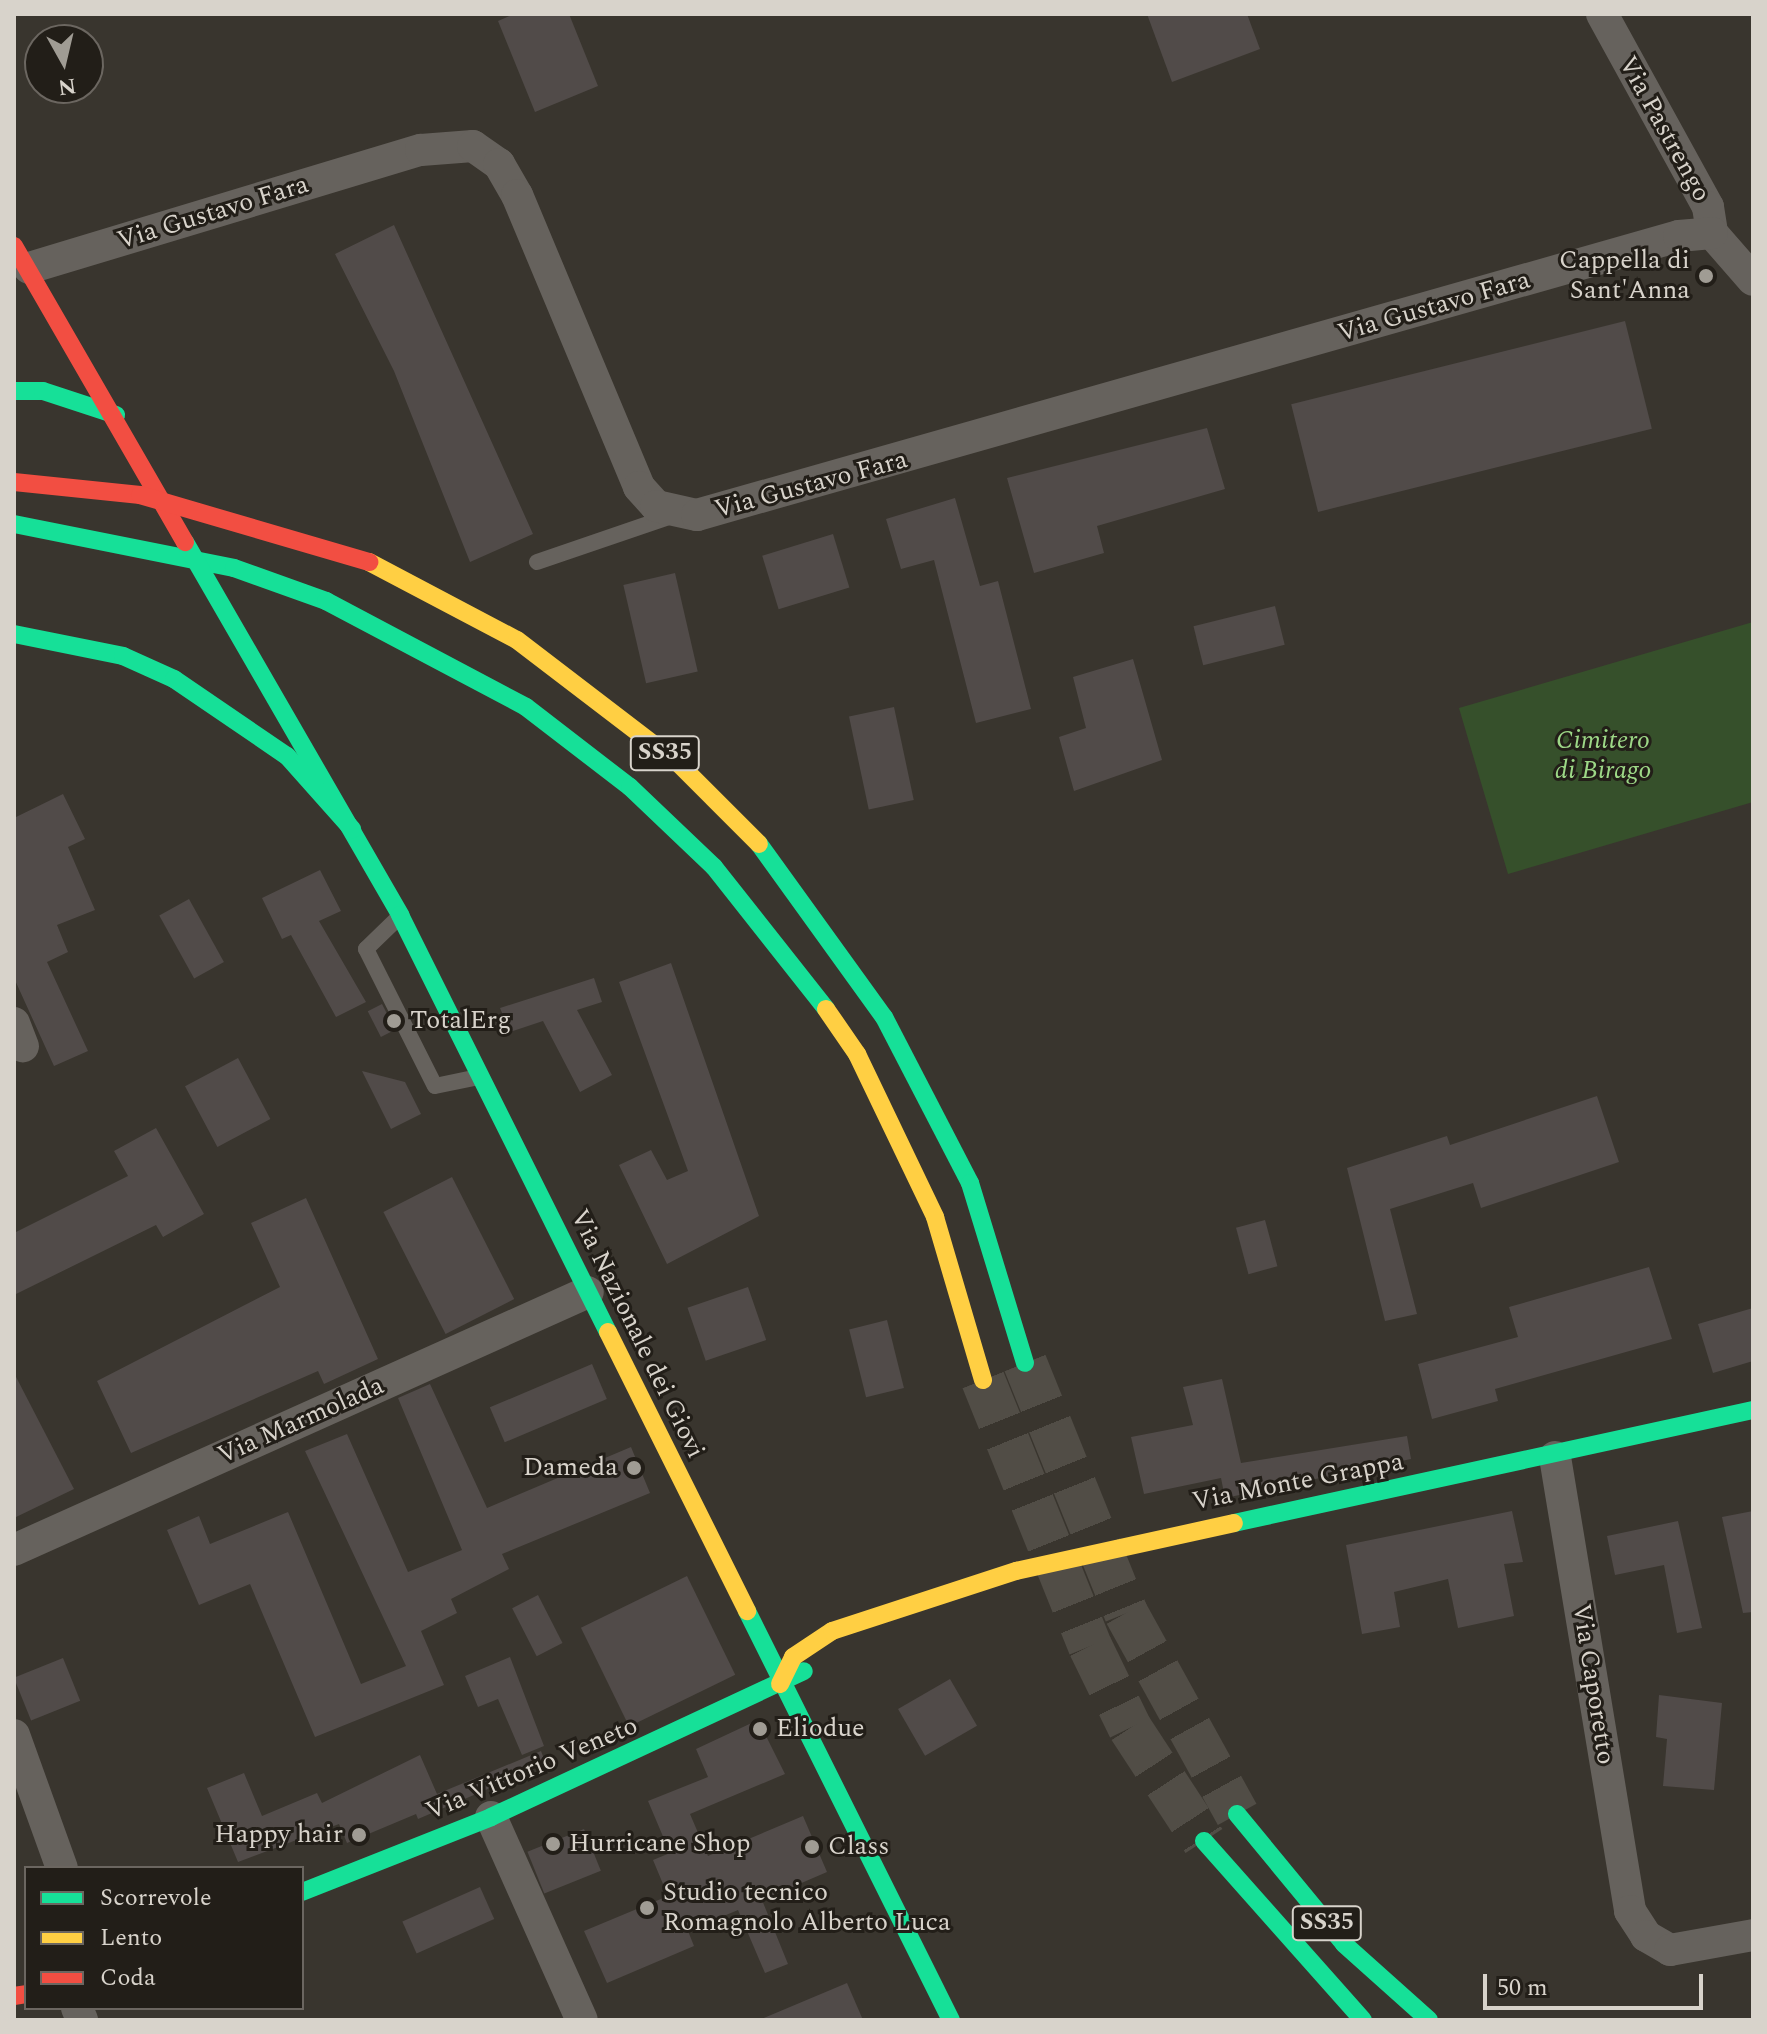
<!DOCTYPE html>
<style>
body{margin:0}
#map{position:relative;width:1767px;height:2034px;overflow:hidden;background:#39352e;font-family:Spectral,serif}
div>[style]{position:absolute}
.green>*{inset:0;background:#36502b}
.building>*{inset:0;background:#514b49;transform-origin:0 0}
.highway-tunnel>*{height:44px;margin-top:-22px;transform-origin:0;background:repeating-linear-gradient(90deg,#514d46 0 44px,transparent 0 66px)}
.lane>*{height:16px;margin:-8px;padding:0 8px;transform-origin:8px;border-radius:8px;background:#66625d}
.street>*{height:32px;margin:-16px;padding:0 16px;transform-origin:16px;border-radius:16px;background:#66625d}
.fast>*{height:18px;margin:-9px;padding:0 9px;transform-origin:9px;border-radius:9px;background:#16e098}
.slow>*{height:18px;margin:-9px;padding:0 9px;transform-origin:9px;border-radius:9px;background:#ffcf43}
.jam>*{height:18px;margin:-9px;padding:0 9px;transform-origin:9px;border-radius:9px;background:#f24e42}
.dots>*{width:22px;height:22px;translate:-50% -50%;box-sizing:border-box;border:4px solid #221e18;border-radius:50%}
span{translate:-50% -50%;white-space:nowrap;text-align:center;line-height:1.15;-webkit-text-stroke:6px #221e18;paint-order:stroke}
.shield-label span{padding:2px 6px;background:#221e18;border:2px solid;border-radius:6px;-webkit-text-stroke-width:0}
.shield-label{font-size:24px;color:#d8d3cb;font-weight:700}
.street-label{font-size:26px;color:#d8d3cb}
.poi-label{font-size:26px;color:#d8d3cb}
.right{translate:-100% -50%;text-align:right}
.left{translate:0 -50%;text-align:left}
.park-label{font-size:26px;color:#9dd887;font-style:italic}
.frame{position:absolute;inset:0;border:16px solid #d8d3cb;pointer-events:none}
.legend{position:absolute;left:24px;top:1866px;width:280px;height:144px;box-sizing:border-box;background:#221e18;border:2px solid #6b6660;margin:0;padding:10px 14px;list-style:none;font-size:24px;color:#d8d3cb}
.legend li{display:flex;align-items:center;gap:16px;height:40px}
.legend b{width:40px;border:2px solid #6b6660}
.north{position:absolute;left:24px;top:24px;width:80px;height:80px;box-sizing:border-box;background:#221e18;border:2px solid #6b6660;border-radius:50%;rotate:172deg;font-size:22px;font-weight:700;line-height:32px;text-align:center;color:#d8d3cb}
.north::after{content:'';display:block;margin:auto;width:28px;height:36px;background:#a09c94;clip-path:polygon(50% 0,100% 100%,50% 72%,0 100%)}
.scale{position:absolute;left:1483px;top:1974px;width:220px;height:36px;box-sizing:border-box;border:4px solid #d8d3cb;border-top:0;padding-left:10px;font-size:24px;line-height:28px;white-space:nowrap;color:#d8d3cb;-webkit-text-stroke:6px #221e18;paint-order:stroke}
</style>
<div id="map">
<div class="green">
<div style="clip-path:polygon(1753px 622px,1753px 802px,1508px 874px,1459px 708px)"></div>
</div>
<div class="building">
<div style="clip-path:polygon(514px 14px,569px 14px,598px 86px,535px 112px,498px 21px)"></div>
<div style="clip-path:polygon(1147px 14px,1247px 14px,1260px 49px,1172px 82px)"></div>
<div style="clip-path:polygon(394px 225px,533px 534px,470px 562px,394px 371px,335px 254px)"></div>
<div style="left:1625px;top:321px;width:111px;height:344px;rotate:76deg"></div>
<div style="clip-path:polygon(1207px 428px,1225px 489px,1097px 526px,1104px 553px,1034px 573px,1007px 478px)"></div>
<div style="clip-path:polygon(955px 498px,980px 586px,998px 581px,1031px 709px,976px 723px,934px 560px,901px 569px,886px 519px)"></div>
<div style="left:833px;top:534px;width:56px;height:74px;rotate:73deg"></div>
<div style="left:675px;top:573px;width:101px;height:53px;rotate:77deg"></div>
<div style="left:1275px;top:606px;width:40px;height:84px;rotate:76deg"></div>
<div style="clip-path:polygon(1133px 659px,1162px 760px,1074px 791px,1059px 737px,1086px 728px,1073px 677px)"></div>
<div style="left:894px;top:707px;width:95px;height:46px;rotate:78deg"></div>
<div style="clip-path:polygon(63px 794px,85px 839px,68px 847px,95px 910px,57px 925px,68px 952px,47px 962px,88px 1051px,54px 1066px,14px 978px,14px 818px)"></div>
<div style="clip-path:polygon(320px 870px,341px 911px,319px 921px,366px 1002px,336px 1017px,291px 935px,282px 939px,262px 898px)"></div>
<div style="left:189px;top:899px;width:72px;height:34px;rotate:61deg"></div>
<div style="clip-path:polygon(671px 963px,759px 1216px,667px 1264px,619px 1165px,651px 1150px,667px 1180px,688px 1171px,619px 982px)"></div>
<div style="clip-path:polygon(594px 978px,602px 1002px,577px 1010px,612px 1075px,580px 1092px,543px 1021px,510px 1032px,500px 1008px)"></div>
<div style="left:382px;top:1004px;width:29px;height:16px;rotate:63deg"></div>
<div style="left:238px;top:1058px;width:69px;height:60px;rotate:62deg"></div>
<div style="clip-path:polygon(362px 1071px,405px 1082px,421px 1114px,391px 1129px)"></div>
<div style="clip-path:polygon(1597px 1096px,1619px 1162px,1481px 1208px,1473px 1183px,1390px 1209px,1417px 1314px,1385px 1321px,1347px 1168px,1447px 1136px,1450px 1145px)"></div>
<div style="clip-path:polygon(156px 1128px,204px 1214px,163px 1237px,156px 1225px,14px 1295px,14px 1233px,128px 1176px,114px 1151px)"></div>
<div style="left:452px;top:1177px;width:137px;height:77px;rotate:63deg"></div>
<div style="clip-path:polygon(306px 1198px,378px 1359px,324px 1384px,318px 1371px,131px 1453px,97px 1381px,280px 1287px,251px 1223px)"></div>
<div style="left:1265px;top:1220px;width:48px;height:30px;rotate:75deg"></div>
<div style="clip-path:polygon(1649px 1267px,1672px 1339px,1495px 1389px,1498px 1401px,1432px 1419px,1418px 1364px,1518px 1337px,1509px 1307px)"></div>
<div style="left:748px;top:1287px;width:56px;height:64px;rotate:71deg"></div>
<div style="clip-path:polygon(1753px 1308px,1753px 1361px,1713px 1373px,1698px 1324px)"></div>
<div style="left:887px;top:1320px;width:70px;height:39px;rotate:76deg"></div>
<div style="left:592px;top:1364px;width:38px;height:111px;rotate:67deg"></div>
<div style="clip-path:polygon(14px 1373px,74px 1489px,14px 1518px)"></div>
<div style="clip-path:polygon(1222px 1379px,1241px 1463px,1407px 1436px,1411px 1459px,1225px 1498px,1221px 1478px,1144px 1494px,1131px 1437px,1193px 1425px,1183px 1387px)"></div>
<div style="clip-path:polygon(430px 1384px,487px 1508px,631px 1447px,650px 1493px,502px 1554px,509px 1569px,451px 1599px,457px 1613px,421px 1631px,444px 1685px,315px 1737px,250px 1584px,199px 1605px,167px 1530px,199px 1516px,210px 1544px,288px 1512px,361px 1684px,406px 1666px,305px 1451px,347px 1434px,408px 1572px,462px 1550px,398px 1398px)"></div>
<div style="clip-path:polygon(1512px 1511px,1523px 1562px,1504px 1564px,1514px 1616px,1458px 1628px,1448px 1579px,1394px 1592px,1400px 1627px,1362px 1634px,1346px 1545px)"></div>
<div style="clip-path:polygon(1753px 1511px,1753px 1612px,1743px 1613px,1722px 1517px)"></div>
<div style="clip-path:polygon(1678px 1521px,1702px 1628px,1677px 1633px,1664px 1565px,1615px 1575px,1607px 1536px)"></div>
<div style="left:687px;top:1576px;width:110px;height:118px;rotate:64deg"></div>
<div style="left:538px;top:1595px;width:54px;height:29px;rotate:63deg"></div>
<div style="clip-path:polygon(510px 1657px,544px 1746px,522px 1755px,498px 1699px,478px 1707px,465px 1676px)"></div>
<div style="left:63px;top:1658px;width:46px;height:53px;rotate:68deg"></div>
<div style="left:950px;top:1679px;width:54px;height:60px;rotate:60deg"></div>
<div style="clip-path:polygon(1659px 1695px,1722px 1703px,1714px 1790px,1663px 1786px,1667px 1739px,1656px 1737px)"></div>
<div style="clip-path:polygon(758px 1720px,785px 1774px,690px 1814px,708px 1856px,803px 1816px,827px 1872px,762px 1900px,788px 1964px,765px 1973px,738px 1910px,688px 1931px,694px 1946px,607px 1983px,584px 1931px,668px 1896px,653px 1860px,670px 1853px,648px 1801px,708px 1777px,696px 1749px)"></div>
<div style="clip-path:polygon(541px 1751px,546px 1764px,418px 1819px,416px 1814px,347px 1843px,339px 1824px,238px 1862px,207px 1788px,244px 1773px,262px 1816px,317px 1793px,322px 1803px,420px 1755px,437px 1794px)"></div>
<div style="left:584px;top:1829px;width:45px;height:61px;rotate:68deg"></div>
<div style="left:480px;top:1887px;width:35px;height:85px;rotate:66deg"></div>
<div style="clip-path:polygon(847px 1983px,863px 2020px,759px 2020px)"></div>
</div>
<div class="highway-tunnel">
<div style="left:1025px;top:1363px;width:270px;rotate:68deg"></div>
<div style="left:1126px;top:1613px;width:230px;rotate:61.1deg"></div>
<div style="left:983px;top:1380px;width:287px;rotate:68.1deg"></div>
<div style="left:1090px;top:1646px;width:91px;rotate:64deg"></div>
<div style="left:1130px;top:1728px;width:135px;rotate:56.8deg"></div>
</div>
<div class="lane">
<div style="left:537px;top:562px;width:148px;rotate:-18.9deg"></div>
<div style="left:399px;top:917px;width:46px;rotate:135.9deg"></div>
<div style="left:366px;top:949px;width:153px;rotate:63.3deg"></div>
<div style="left:435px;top:1086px;width:45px;rotate:-11.6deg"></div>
</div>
<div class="street">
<div style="left:1602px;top:14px;width:220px;rotate:61.2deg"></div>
<div style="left:1708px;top:207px;width:26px;rotate:81deg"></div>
<div style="left:1712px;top:233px;width:62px;rotate:48.9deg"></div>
<div style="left:29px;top:268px;width:409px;rotate:-16.8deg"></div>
<div style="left:421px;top:150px;width:52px;rotate:-4.4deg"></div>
<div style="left:473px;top:146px;width:32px;rotate:35deg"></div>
<div style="left:499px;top:164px;width:36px;rotate:60deg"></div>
<div style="left:517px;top:195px;width:316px;rotate:67.3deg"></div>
<div style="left:639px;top:487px;width:25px;rotate:48deg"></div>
<div style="left:656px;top:506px;width:42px;rotate:12.4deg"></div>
<div style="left:697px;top:515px;width:1021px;rotate:-15.86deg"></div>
<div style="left:1679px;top:236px;width:33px;rotate:-5deg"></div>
<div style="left:14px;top:1023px;width:25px;rotate:69deg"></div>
<div style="left:1555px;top:1457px;width:460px;rotate:80.6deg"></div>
<div style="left:1630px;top:1911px;width:30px;rotate:57deg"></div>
<div style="left:1646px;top:1936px;width:28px;rotate:30deg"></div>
<div style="left:1670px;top:1950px;width:84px;rotate:-10.2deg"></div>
<div style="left:14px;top:1550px;width:629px;rotate:-24.2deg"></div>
<div style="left:14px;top:1735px;width:141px;rotate:70.2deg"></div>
<div style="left:491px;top:1817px;width:222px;rotate:65.9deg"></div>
<div style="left:77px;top:2008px;width:13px;rotate:67deg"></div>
</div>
<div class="fast">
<div style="left:14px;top:391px;width:29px"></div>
<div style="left:43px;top:391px;width:77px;rotate:18.2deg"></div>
<div style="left:14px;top:524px;width:224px;rotate:11.3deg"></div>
<div style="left:234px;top:568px;width:98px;rotate:19.7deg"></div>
<div style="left:326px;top:601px;width:226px;rotate:27.9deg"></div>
<div style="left:526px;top:707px;width:131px;rotate:37.6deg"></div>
<div style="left:630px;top:787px;width:116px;rotate:43.6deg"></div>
<div style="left:714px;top:867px;width:181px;rotate:51.7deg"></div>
<div style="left:185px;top:542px;width:431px;rotate:60deg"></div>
<div style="left:400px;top:915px;width:466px;rotate:63.5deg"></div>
<div style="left:14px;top:634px;width:111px;rotate:11.4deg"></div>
<div style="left:123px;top:656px;width:56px;rotate:24.3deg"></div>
<div style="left:174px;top:679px;width:137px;rotate:34.3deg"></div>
<div style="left:287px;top:756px;width:98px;rotate:48.3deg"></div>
<div style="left:759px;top:844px;width:213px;rotate:54.2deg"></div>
<div style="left:884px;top:1017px;width:187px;rotate:62.6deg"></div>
<div style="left:970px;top:1183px;width:188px;rotate:73deg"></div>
<div style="left:1234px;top:1523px;width:531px;rotate:-12.28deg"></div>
<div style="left:747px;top:1611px;width:457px;rotate:63.5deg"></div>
<div style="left:1237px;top:1814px;width:168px;rotate:50.5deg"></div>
<div style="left:1344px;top:1944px;width:114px;rotate:41.8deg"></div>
<div style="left:1204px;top:1841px;width:239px;rotate:48.4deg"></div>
<div style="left:302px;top:1892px;width:203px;rotate:-21.6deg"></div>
<div style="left:491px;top:1817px;width:345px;rotate:-25deg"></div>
</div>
<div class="slow">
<div style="left:369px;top:562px;width:167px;rotate:27.8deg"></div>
<div style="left:517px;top:640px;width:204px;rotate:37.4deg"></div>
<div style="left:679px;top:764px;width:113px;rotate:45deg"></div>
<div style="left:826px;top:1009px;width:55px;rotate:55.4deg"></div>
<div style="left:857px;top:1054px;width:181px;rotate:64.4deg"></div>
<div style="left:935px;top:1217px;width:170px;rotate:73.6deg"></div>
<div style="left:608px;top:1332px;width:312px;rotate:63.5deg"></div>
<div style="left:780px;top:1684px;width:30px;rotate:-64deg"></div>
<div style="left:793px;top:1657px;width:47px;rotate:-33.7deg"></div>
<div style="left:832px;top:1631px;width:194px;rotate:-18.1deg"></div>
<div style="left:1016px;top:1571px;width:223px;rotate:-12.4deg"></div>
</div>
<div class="jam">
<div style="left:14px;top:246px;width:342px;rotate:60deg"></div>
<div style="left:14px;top:482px;width:127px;rotate:5.9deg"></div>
<div style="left:140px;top:495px;width:239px;rotate:16.3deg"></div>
<div style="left:14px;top:1996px;width:12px;rotate:-9deg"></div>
</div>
<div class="dots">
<div style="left:1706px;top:276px;background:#a09c94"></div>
<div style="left:394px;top:1021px;background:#a09c94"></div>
<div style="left:634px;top:1468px;background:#a09c94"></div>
<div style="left:760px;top:1729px;background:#a09c94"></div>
<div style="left:359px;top:1835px;background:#a09c94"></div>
<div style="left:553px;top:1844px;background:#a09c94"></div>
<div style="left:812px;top:1847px;background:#a09c94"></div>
<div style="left:647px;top:1908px;background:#a09c94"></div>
</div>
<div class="shield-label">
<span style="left:665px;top:753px">SS35</span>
<span style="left:1327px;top:1923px">SS35</span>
</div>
<div class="street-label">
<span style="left:1664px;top:129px;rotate:61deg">Via Pastrengo</span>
<span style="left:213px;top:213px;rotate:-17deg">Via Gustavo Fara</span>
<span style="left:1434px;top:307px;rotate:-16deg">Via Gustavo Fara</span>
<span style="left:811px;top:485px;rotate:-15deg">Via Gustavo Fara</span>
<span style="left:637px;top:1334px;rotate:64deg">Via Nazionale dei Giovi</span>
<span style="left:301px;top:1421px;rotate:-24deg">Via Marmolada</span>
<span style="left:1298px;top:1482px;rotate:-11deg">Via Monte Grappa</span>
<span style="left:1593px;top:1684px;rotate:81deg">Via Caporetto</span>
<span style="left:532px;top:1769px;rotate:-23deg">Via Vittorio Veneto</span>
</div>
<div class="poi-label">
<span class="right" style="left:1690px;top:276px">Cappella di<br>Sant'Anna</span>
<span class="left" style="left:410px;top:1021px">TotalErg</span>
<span class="right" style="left:618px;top:1468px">Dameda</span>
<span class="left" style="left:776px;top:1729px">Eliodue</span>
<span class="right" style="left:343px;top:1835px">Happy hair</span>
<span class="left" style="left:569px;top:1844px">Hurricane Shop</span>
<span class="left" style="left:828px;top:1847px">Class</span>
<span class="left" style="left:663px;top:1908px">Studio tecnico<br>Romagnolo Alberto Luca</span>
</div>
<div class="park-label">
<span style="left:1603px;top:756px">Cimitero<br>di Birago</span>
</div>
<div class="frame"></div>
<ul class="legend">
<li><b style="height:10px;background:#16e098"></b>Scorrevole</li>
<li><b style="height:10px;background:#ffcf43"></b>Lento</li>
<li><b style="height:10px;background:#f24e42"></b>Coda</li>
</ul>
<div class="north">N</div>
<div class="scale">50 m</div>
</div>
